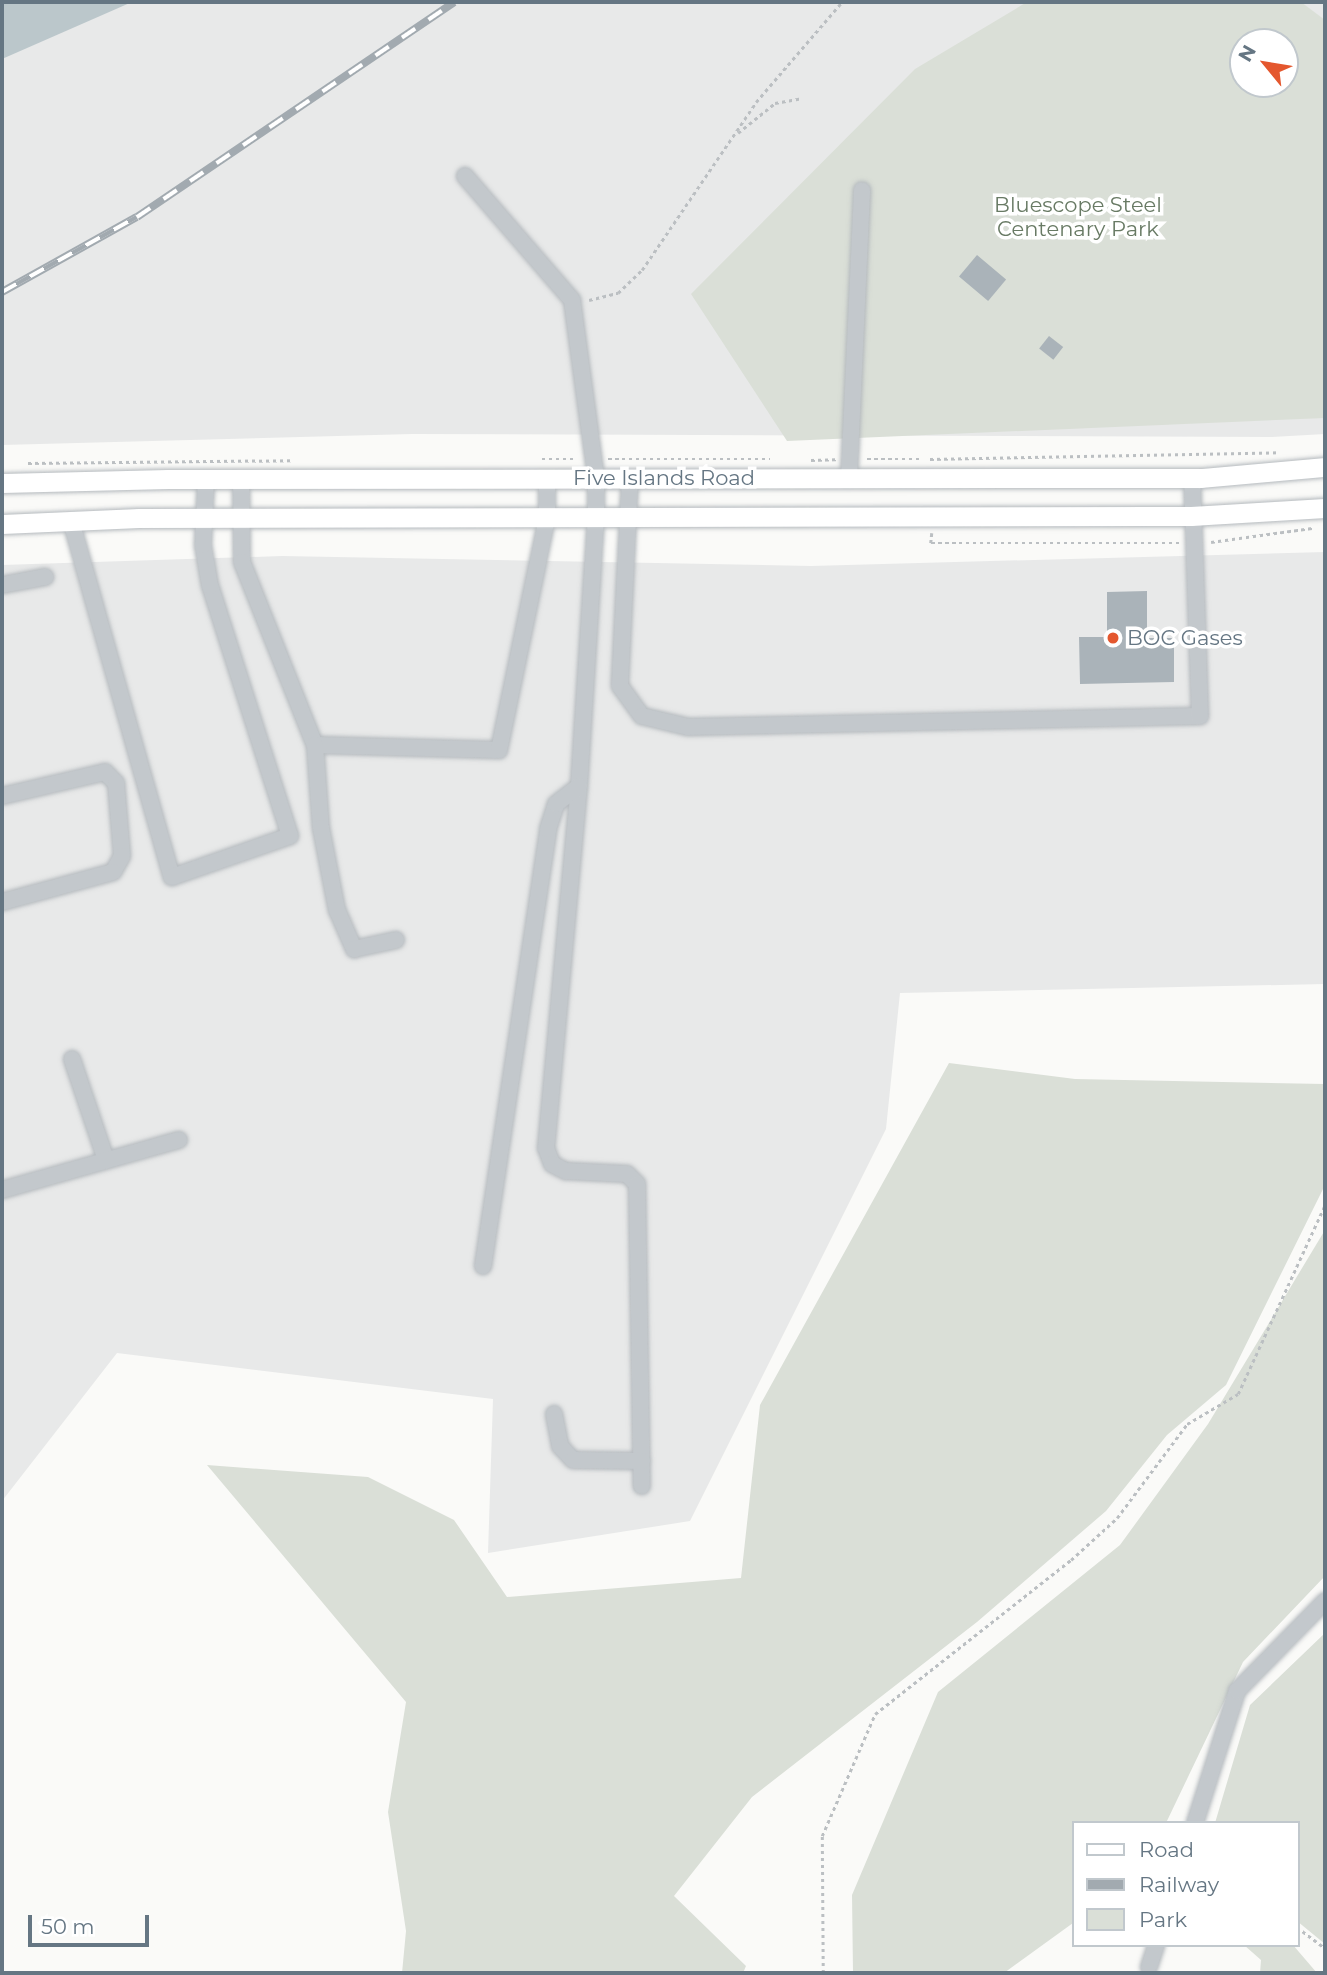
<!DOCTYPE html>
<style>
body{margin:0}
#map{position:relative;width:1327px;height:1975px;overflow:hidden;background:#fafaf8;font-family:Montserrat,sans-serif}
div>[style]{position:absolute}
.built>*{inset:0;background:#e8e9e9}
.green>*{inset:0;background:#dadfd7}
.water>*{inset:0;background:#bbc7cb}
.building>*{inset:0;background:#aab3b9;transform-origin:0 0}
.path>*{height:2.5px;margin-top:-1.25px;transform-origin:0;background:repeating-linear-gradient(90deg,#bbbfc2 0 3.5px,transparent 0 7px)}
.roads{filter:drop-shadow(0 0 2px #b5babe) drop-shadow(0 0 2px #b5babe)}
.minor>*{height:16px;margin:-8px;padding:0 8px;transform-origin:8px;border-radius:8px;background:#c3c8cc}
.major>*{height:19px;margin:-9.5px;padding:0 9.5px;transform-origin:9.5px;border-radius:9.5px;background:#fff}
.rail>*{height:8px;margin-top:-4px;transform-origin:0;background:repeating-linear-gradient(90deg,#fff 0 16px,#a2aab0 0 32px);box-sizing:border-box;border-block:2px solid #a2aab0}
.dots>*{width:19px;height:19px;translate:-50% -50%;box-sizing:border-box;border:4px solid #fff;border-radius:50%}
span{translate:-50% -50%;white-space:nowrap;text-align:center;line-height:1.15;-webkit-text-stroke:7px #fff;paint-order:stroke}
.park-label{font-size:21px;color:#687a64}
.street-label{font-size:21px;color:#657683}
.poi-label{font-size:21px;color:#657683}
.left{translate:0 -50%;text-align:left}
.frame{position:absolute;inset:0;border:4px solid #657683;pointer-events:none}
.legend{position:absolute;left:1072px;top:1821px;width:228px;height:126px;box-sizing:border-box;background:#fff;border:2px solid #c1c8cd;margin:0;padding:9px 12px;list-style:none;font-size:21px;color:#657683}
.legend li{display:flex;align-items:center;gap:14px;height:35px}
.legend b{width:35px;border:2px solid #c1c8cd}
.north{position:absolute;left:1229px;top:28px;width:70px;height:70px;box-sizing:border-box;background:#fff;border:2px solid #c1c8cd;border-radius:50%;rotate:300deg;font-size:19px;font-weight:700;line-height:28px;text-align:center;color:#657683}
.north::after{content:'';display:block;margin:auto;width:24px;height:32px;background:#e4572e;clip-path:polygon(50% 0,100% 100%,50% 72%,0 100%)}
.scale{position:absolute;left:28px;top:1915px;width:121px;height:32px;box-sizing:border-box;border:4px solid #657683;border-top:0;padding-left:9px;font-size:21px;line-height:24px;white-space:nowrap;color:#657683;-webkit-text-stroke:5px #fff;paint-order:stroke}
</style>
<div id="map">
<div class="built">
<div style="clip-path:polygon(evenodd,2px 2px,1320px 2px,1325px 6px,1325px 434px,1272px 437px,412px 434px,2px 445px,2px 2px,1243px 42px,1285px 42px,1285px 84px,1243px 84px,1243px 42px)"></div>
<div style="clip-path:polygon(1325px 552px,1325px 984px,900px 993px,886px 1129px,690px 1521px,488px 1553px,493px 1399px,117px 1353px,2px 1501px,2px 565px,282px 556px,811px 566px)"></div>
</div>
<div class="green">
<div style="clip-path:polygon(evenodd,1027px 2px,1301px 2px,1325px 20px,1325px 418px,787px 441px,691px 294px,915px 69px,1027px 2px,1243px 42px,1285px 42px,1285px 84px,1243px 84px,1243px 42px)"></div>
<div style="clip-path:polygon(949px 1063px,1075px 1079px,1325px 1084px,1325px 1185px,1226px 1385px,1167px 1435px,1106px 1511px,977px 1622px,752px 1797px,674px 1896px,746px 1966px,743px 1973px,402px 1973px,406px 1931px,388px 1812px,406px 1702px,207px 1465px,368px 1477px,454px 1520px,507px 1597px,741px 1578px,760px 1405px)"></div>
<div style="clip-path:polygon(1325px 1230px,1325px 1576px,1243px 1662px,1166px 1823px,1073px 1823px,1073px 1923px,1004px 1973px,853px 1973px,852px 1895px,938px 1692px,1120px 1545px,1208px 1424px)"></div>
<div style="clip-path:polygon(1325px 1633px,1325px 1944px,1297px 1921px,1297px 1823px,1215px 1823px,1250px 1705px)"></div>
<div style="clip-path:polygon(1244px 1945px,1293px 1945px,1317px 1973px,1260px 1973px,1261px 1960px)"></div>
</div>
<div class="water">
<div style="clip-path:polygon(2px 2px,132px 2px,2px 59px)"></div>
</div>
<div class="building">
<div style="left:977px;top:255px;width:38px;height:28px;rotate:40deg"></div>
<div style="left:1049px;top:336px;width:18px;height:16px;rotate:38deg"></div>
<div style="clip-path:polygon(1147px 591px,1147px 638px,1174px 638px,1174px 682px,1080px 684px,1079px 637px,1107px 637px,1107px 592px)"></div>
</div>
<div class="path">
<div style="left:738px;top:133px;width:48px;rotate:-39deg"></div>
<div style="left:775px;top:103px;width:27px;rotate:-10deg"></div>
<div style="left:589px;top:300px;width:30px;rotate:-14deg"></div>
<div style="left:618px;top:293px;width:33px;rotate:-44deg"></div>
<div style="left:642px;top:270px;width:203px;rotate:-55.8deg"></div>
<div style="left:756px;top:102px;width:132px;rotate:-49.3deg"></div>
<div style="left:542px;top:459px;width:35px"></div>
<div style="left:608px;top:459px;width:162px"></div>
<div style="left:867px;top:459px;width:53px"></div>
<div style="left:930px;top:459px;width:350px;rotate:-1.1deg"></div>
<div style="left:811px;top:460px;width:25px;rotate:-2deg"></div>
<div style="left:28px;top:463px;width:266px;rotate:-0.6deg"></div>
<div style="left:932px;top:533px;width:10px;rotate:96deg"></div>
<div style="left:931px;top:543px;width:249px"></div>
<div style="left:1211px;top:542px;width:102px;rotate:-7.9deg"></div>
<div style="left:1297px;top:1927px;width:35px;rotate:37deg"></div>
<div style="left:823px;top:1973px;width:137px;rotate:-90.4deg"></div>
<div style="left:822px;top:1836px;width:133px;rotate:-66.5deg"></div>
<div style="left:875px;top:1714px;width:249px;rotate:-38.2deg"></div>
<div style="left:1071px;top:1560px;width:62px;rotate:-42.4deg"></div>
<div style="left:1117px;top:1518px;width:117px;rotate:-53.3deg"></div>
<div style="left:1187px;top:1424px;width:59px;rotate:-30.5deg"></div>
<div style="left:1238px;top:1394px;width:208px;rotate:-65.3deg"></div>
</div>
<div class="roads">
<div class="minor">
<div style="left:465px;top:176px;width:164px;rotate:49.2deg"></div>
<div style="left:572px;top:300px;width:180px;rotate:82.3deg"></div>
<div style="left:596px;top:478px;width:38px;rotate:90deg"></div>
<div style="left:596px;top:516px;width:271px;rotate:93.6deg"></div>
<div style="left:579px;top:786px;width:364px;rotate:95.2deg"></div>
<div style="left:546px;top:1148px;width:17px;rotate:69deg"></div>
<div style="left:552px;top:1164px;width:16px;rotate:27deg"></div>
<div style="left:566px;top:1171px;width:61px;rotate:2.8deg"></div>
<div style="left:627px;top:1174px;width:14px;rotate:45deg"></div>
<div style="left:637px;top:1184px;width:302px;rotate:89.1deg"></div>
<div style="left:630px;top:478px;width:208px;rotate:92.8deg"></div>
<div style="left:620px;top:686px;width:37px;rotate:54deg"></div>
<div style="left:642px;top:716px;width:47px;rotate:13.4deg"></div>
<div style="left:688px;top:727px;width:512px;rotate:-1.23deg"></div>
<div style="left:1200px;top:716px;width:238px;rotate:-91.9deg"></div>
<div style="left:849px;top:478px;width:288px;rotate:-87.4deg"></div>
<div style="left:241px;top:479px;width:83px;rotate:89.3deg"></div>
<div style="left:242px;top:562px;width:197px;rotate:68.3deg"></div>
<div style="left:315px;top:745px;width:184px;rotate:1.6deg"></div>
<div style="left:499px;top:750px;width:237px;rotate:-78.3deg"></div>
<div style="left:547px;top:518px;width:40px;rotate:-90deg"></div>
<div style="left:71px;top:521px;width:370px;rotate:74.2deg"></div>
<div style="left:172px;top:877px;width:125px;rotate:-19.2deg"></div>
<div style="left:290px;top:836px;width:262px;rotate:-107.7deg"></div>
<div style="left:210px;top:586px;width:42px;rotate:-99.7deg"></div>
<div style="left:203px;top:545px;width:65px;rotate:-87.4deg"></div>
<div style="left:2px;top:585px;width:44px;rotate:-10.5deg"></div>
<div style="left:315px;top:745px;width:83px;rotate:85.9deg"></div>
<div style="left:321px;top:828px;width:84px;rotate:79deg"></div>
<div style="left:337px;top:910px;width:43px;rotate:66.4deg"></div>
<div style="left:354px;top:949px;width:43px;rotate:-12.1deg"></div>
<div style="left:2px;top:796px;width:106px;rotate:-13.1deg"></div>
<div style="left:105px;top:772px;width:16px;rotate:45deg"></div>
<div style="left:116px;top:783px;width:73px;rotate:85.3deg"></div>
<div style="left:122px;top:856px;width:18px;rotate:119deg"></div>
<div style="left:113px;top:872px;width:115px;rotate:164.9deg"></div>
<div style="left:72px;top:1059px;width:107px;rotate:71.4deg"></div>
<div style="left:2px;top:1190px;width:184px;rotate:-15.8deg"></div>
<div style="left:483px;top:1266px;width:442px;rotate:-81.5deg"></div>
<div style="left:548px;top:829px;width:26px;rotate:-72deg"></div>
<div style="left:556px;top:804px;width:29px;rotate:-38deg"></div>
<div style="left:554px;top:1414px;width:33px;rotate:79deg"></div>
<div style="left:560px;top:1446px;width:19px;rotate:47deg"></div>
<div style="left:573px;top:1460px;width:69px;rotate:0.8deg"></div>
<div style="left:1195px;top:1823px;width:139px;rotate:-72.3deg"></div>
<div style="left:1237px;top:1691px;width:126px;rotate:-45.6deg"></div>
<div style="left:1149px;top:1967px;width:23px;rotate:-72deg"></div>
</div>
<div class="major">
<div style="left:2px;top:483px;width:166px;rotate:-1.4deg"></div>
<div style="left:168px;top:479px;width:1033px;rotate:-0.06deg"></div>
<div style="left:1201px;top:478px;width:124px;rotate:-5.1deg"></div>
<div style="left:2px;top:524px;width:137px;rotate:-2.5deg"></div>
<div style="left:139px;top:518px;width:1052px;rotate:-0.11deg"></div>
<div style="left:1191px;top:516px;width:134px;rotate:-3.4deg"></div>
</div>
</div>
<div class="rail">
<div style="left:2px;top:292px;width:154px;rotate:-29.1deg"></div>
<div style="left:137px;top:217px;width:383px;rotate:-34.1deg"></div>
</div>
<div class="dots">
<div style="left:1113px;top:638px;background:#e4572e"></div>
</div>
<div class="park-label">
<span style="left:1078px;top:217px">Bluescope Steel<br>Centenary Park</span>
</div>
<div class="street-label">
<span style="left:664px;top:478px">Five Islands Road</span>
</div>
<div class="poi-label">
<span class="left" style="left:1127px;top:638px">BOC Gases</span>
</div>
<div class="frame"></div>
<ul class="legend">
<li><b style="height:9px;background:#fff"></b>Road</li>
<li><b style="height:9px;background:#a2aab0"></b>Railway</li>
<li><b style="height:19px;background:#dadfd7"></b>Park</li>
</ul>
<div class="north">N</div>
<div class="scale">50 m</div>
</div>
